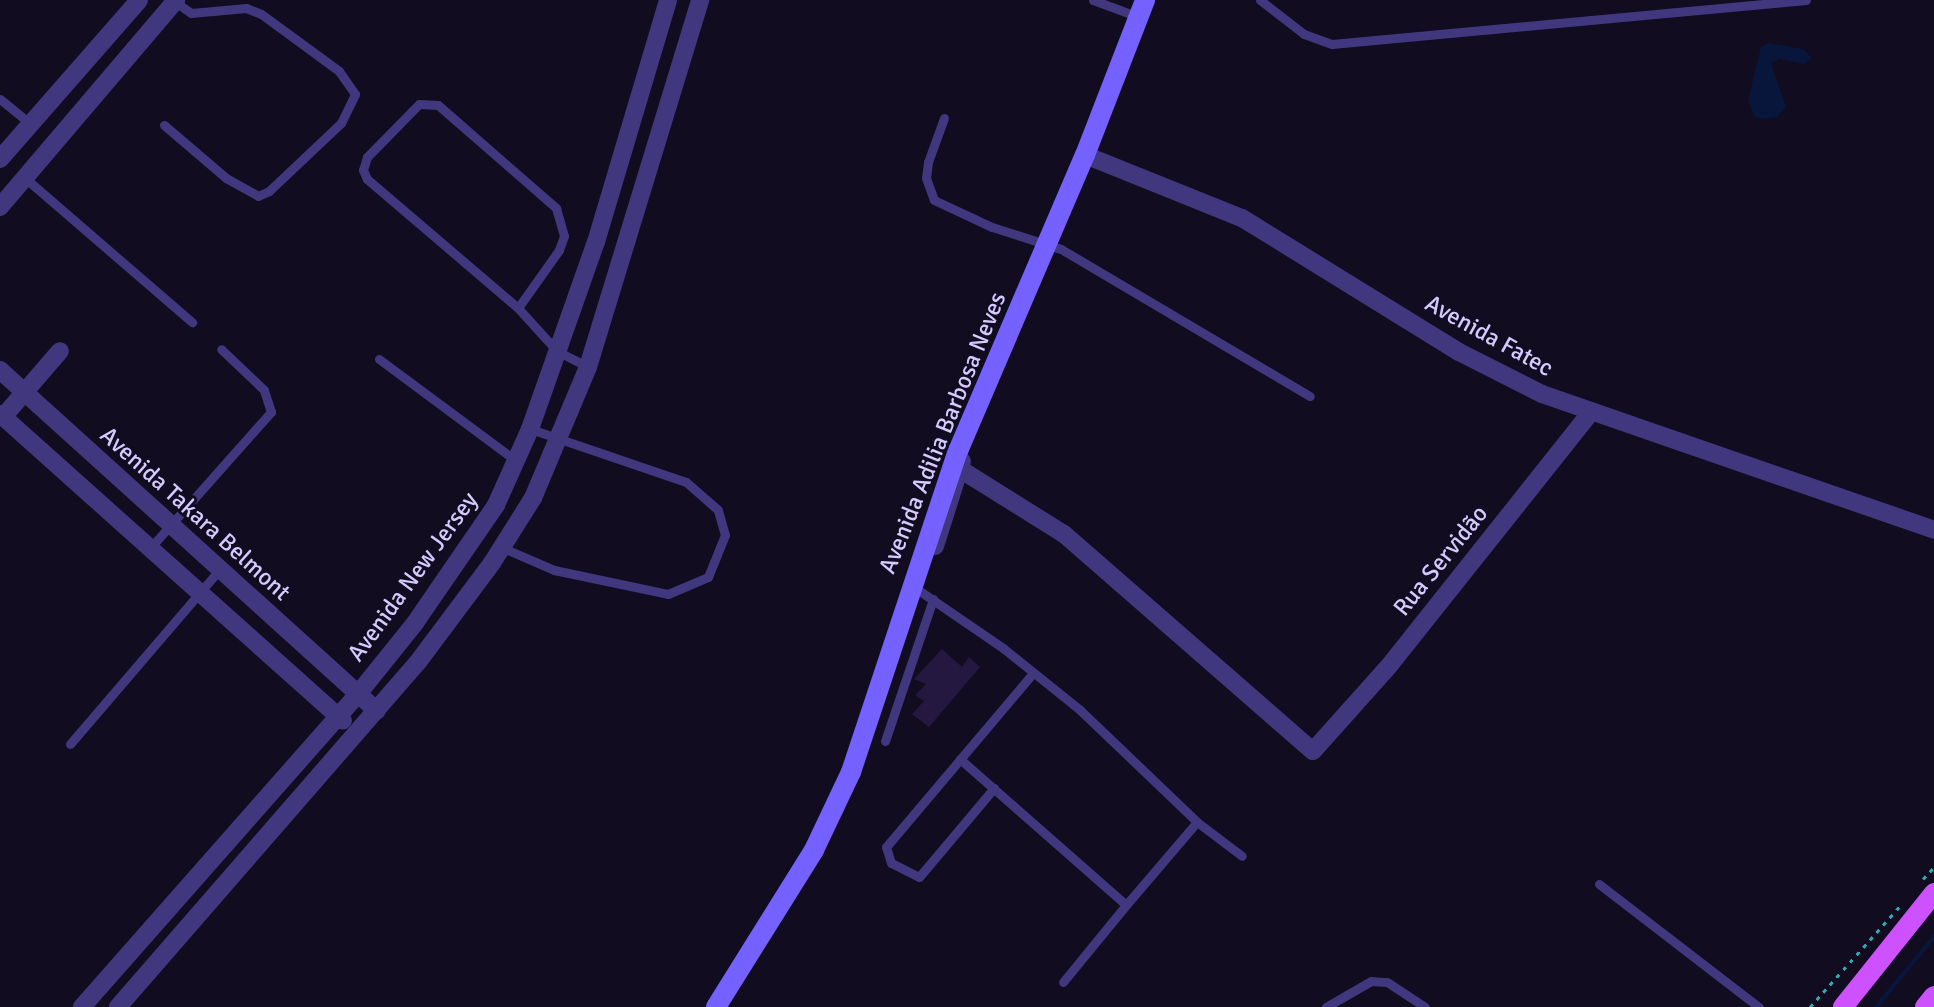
<!DOCTYPE html>
<meta charset="utf-8">
<style>
body{margin:0}
#map{position:relative;width:1934px;height:1007px;overflow:hidden;background:#110c1f;font-family:Signika,sans-serif}
div>[style]{position:absolute}
.water>*{inset:0;background:#09163c}
.stream>*{height:4px;margin:-2px;padding:0 2px;transform-origin:2px;border-radius:2px;background:#09163c}
.building>*{inset:0;background:#241840}
.path>*{height:3px;margin-top:-1.5px;transform-origin:0;background:repeating-linear-gradient(90deg,#2cacb1 0 4px,transparent 0 10px)}
.lane>*{height:9px;margin:-4.5px;padding:0 4.5px;transform-origin:4.5px;border-radius:4.5px;background:#40377f}
.street>*{height:18px;margin:-9px;padding:0 9px;transform-origin:9px;border-radius:9px;background:#40377f}
.secondary>*{height:20px;margin:-10px;padding:0 10px;transform-origin:10px;border-radius:10px;background:#7461ff}
.primary>*{height:20px;margin:-10px;padding:0 10px;transform-origin:10px;border-radius:10px;background:#ce51ff}
span{translate:-50% -50%;white-space:nowrap;text-align:center;line-height:1.15;-webkit-text-stroke:6px #110c1f;paint-order:stroke}
.street-label{font-size:24px;color:#d5caff}
</style>
<div id="map">
<div class="water">
<div style="clip-path:polygon(1769px 43px,1803px 49px,1812px 58px,1804px 64px,1780px 59px,1771px 63px,1786px 107px,1777px 117px,1764px 119px,1755px 117px,1748px 100px,1761px 47px)"></div>
</div>
<div class="stream">
<div style="left:1876px;top:1007px;width:91px;rotate:-50.4deg"></div>
</div>
<div class="building">
<div style="clip-path:polygon(942px 649px,962px 667px,969px 657px,980px 667px,929px 727px,912px 714px,924px 701px,915px 695px,926px 684px,914px 679px)"></div>
</div>
<div class="path">
<div style="left:1923px;top:879px;width:16px;rotate:-47deg"></div>
<div style="left:1810px;top:1007px;width:135px;rotate:-48.3deg"></div>
</div>
<div class="lane">
<div style="left:1093px;top:0;width:49px;rotate:20.3deg"></div>
<div style="left:1260px;top:0;width:56px;rotate:37.7deg"></div>
<div style="left:1304px;top:34px;width:30px;rotate:20deg"></div>
<div style="left:1332px;top:44px;width:476px;rotate:-5.3deg"></div>
<div style="left:0;top:99px;width:40px;rotate:39deg"></div>
<div style="left:944px;top:118px;width:47px;rotate:110deg"></div>
<div style="left:928px;top:162px;width:16px;rotate:97deg"></div>
<div style="left:926px;top:178px;width:23px;rotate:70deg"></div>
<div style="left:934px;top:200px;width:64px;rotate:25deg"></div>
<div style="left:992px;top:227px;width:72px;rotate:17.7deg"></div>
<div style="left:1061px;top:249px;width:289px;rotate:30.6deg"></div>
<div style="left:164px;top:125px;width:82px;rotate:40.5deg"></div>
<div style="left:226px;top:178px;width:37px;rotate:29deg"></div>
<div style="left:258px;top:196px;width:12px;rotate:-24deg"></div>
<div style="left:269px;top:191px;width:99px;rotate:-43.4deg"></div>
<div style="left:341px;top:123px;width:32px;rotate:-64deg"></div>
<div style="left:355px;top:94px;width:28px;rotate:-125deg"></div>
<div style="left:339px;top:71px;width:97px;rotate:-143.8deg"></div>
<div style="left:261px;top:14px;width:16px;rotate:-158deg"></div>
<div style="left:246px;top:8px;width:55px;rotate:174.8deg"></div>
<div style="left:191px;top:13px;width:21px;rotate:-145deg"></div>
<div style="left:25px;top:178px;width:221px;rotate:40.8deg"></div>
<div style="left:518px;top:308px;width:199px;rotate:-139.5deg"></div>
<div style="left:367px;top:179px;width:10px;rotate:-114deg"></div>
<div style="left:363px;top:170px;width:14px;rotate:-73deg"></div>
<div style="left:367px;top:157px;width:74px;rotate:-45.5deg"></div>
<div style="left:419px;top:104px;width:19px;rotate:3deg"></div>
<div style="left:438px;top:105px;width:157px;rotate:41.1deg"></div>
<div style="left:556px;top:208px;width:29px;rotate:74deg"></div>
<div style="left:564px;top:236px;width:15px;rotate:110deg"></div>
<div style="left:559px;top:250px;width:71px;rotate:125.3deg"></div>
<div style="left:518px;top:308px;width:58px;rotate:47.8deg"></div>
<div style="left:557px;top:351px;width:35px;rotate:27deg"></div>
<div style="left:379px;top:359px;width:169px;rotate:36.6deg"></div>
<div style="left:151px;top:547px;width:181px;rotate:-48.4deg"></div>
<div style="left:271px;top:412px;width:23px;rotate:-108deg"></div>
<div style="left:264px;top:390px;width:59px;rotate:-136.4deg"></div>
<div style="left:503px;top:548px;width:56px;rotate:23.3deg"></div>
<div style="left:554px;top:570px;width:116px;rotate:11.9deg"></div>
<div style="left:668px;top:594px;width:43px;rotate:-23deg"></div>
<div style="left:708px;top:577px;width:45px;rotate:-68deg"></div>
<div style="left:725px;top:535px;width:26px;rotate:-106deg"></div>
<div style="left:718px;top:510px;width:43px;rotate:-138.8deg"></div>
<div style="left:686px;top:482px;width:165px;rotate:-161.2deg"></div>
<div style="left:911px;top:585px;width:112px;rotate:34.4deg"></div>
<div style="left:1003px;top:648px;width:99px;rotate:38.8deg"></div>
<div style="left:1080px;top:710px;width:162px;rotate:43.7deg"></div>
<div style="left:1197px;top:822px;width:56px;rotate:37.1deg"></div>
<div style="left:885px;top:741px;width:150px;rotate:-71.3deg"></div>
<div style="left:70px;top:744px;width:229px;rotate:-49.4deg"></div>
<div style="left:960px;top:759px;width:221px;rotate:41.3deg"></div>
<div style="left:1126px;top:905px;width:109px;rotate:-49.5deg"></div>
<div style="left:994px;top:788px;width:116px;rotate:130.1deg"></div>
<div style="left:919px;top:877px;width:31px;rotate:-153deg"></div>
<div style="left:891px;top:863px;width:17px;rotate:-107deg"></div>
<div style="left:886px;top:847px;width:228px;rotate:-49.8deg"></div>
<div style="left:1599px;top:884px;width:202px;rotate:37.6deg"></div>
<div style="left:1063px;top:982px;width:99px;rotate:-50.7deg"></div>
<div style="left:1326px;top:1007px;width:52px;rotate:-30deg"></div>
<div style="left:1371px;top:981px;width:16px;rotate:4deg"></div>
<div style="left:1387px;top:982px;width:45px;rotate:33.3deg"></div>
</div>
<div class="street">
<div style="left:1085px;top:155px;width:169px;rotate:21.9deg"></div>
<div style="left:1242px;top:218px;width:255px;rotate:31.7deg"></div>
<div style="left:1459px;top:352px;width:93px;rotate:26.8deg"></div>
<div style="left:1542px;top:394px;width:415px;rotate:19.1deg"></div>
<div style="left:0;top:159px;width:211px;rotate:-48.8deg"></div>
<div style="left:0;top:207px;width:272px;rotate:-49.6deg"></div>
<div style="left:0;top:370px;width:508px;rotate:42.13deg"></div>
<div style="left:0;top:414px;width:460px;rotate:41.8deg"></div>
<div style="left:3px;top:417px;width:87px;rotate:-49.2deg"></div>
<div style="left:963px;top:471px;width:119px;rotate:32deg"></div>
<div style="left:1064px;top:534px;width:330px;rotate:41.1deg"></div>
<div style="left:1313px;top:751px;width:114px;rotate:-48.2deg"></div>
<div style="left:1389px;top:666px;width:323px;rotate:-51.5deg"></div>
<div style="left:935px;top:546px;width:89px;rotate:-72.4deg"></div>
<div style="left:82px;top:1007px;width:417px;rotate:-48.6deg"></div>
<div style="left:358px;top:694px;width:91px;rotate:-51.2deg"></div>
<div style="left:415px;top:623px;width:143px;rotate:-55.5deg"></div>
<div style="left:496px;top:505px;width:83px;rotate:-65.9deg"></div>
<div style="left:530px;top:429px;width:198px;rotate:-70.6deg"></div>
<div style="left:596px;top:242px;width:252px;rotate:-73.4deg"></div>
<div style="left:118px;top:1007px;width:457px;rotate:-49deg"></div>
<div style="left:418px;top:662px;width:124px;rotate:-53.2deg"></div>
<div style="left:492px;top:563px;width:77px;rotate:-57.8deg"></div>
<div style="left:533px;top:498px;width:142px;rotate:-67.2deg"></div>
<div style="left:588px;top:367px;width:384px;rotate:-73deg"></div>
</div>
<div class="secondary">
<div style="left:716px;top:1007px;width:185px;rotate:-58deg"></div>
<div style="left:814px;top:850px;width:86px;rotate:-64.6deg"></div>
<div style="left:851px;top:772px;width:338px;rotate:-71.6deg"></div>
<div style="left:958px;top:451px;width:322px;rotate:-66.8deg"></div>
<div style="left:1085px;top:155px;width:166px;rotate:-68.8deg"></div>
</div>
<div class="primary">
<div style="left:1843px;top:1007px;width:146px;rotate:-51.4deg"></div>
<div style="left:1925px;top:1007px;width:14px;rotate:-51deg"></div>
</div>
<div class="street-label">
<span style="left:1489px;top:336px;rotate:29deg">Avenida Fatec</span>
<span style="left:943px;top:433px;rotate:-68deg">Avenida Adilia Barbosa Neves</span>
<span style="left:195px;top:514px;rotate:42deg">Avenida Takara Belmont</span>
<span style="left:1441px;top:561px;rotate:-51deg">Rua Servidão</span>
<span style="left:413px;top:577px;rotate:-54deg">Avenida New Jersey</span>
</div>
</div>
